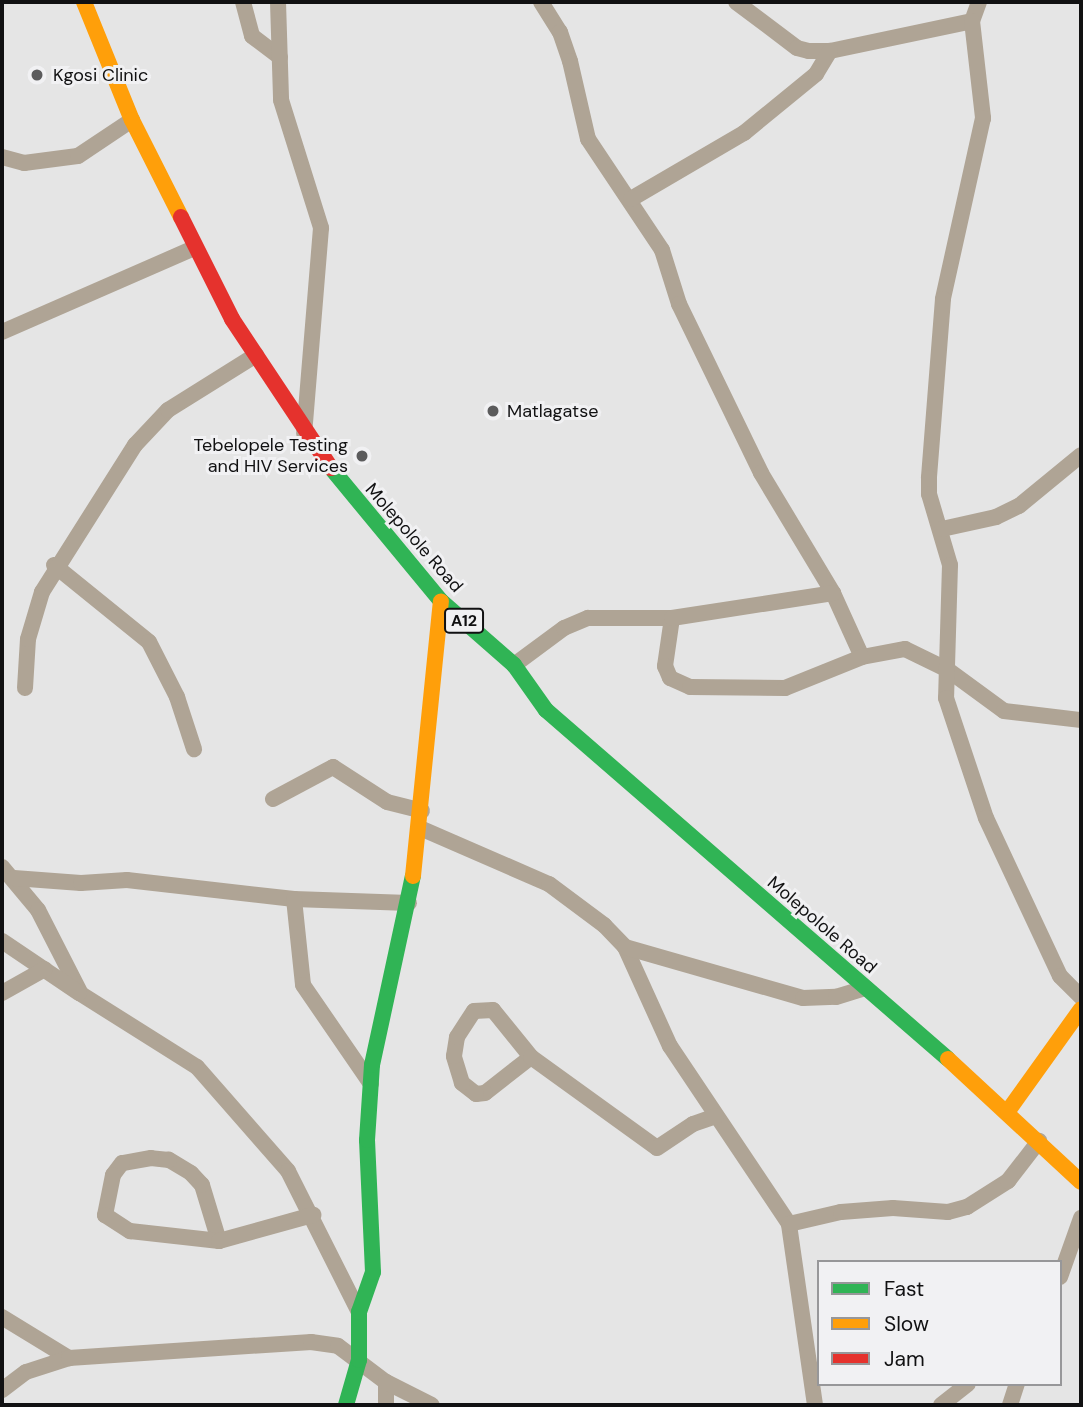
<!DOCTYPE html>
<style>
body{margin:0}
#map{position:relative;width:1083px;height:1407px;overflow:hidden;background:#e5e5e5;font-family:"DM Sans",sans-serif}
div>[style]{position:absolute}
.street>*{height:16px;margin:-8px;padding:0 8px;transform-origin:8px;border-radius:8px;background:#afa495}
.fast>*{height:16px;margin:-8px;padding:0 8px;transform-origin:8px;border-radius:8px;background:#30b455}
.slow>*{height:16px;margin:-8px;padding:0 8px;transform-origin:8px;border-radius:8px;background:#ff9f0a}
.jam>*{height:16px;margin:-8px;padding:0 8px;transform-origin:8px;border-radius:8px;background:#e5322d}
.dots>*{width:19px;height:19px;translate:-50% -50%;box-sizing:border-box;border:4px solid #f1f1f3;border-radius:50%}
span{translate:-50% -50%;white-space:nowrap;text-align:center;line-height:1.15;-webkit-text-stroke:6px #f1f1f3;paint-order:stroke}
.shield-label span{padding:2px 5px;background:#f1f1f3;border:2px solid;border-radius:5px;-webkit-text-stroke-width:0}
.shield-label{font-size:16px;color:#111112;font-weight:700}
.poi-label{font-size:18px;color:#111112}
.left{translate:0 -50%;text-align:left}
.right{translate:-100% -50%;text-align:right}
.street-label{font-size:18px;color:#111112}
.frame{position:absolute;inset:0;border:4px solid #111112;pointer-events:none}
.legend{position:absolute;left:817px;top:1260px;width:245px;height:126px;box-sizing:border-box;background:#f1f1f3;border:2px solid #979799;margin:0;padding:9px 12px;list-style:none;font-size:21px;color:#111112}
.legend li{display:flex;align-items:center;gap:14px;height:35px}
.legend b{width:35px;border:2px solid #979799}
</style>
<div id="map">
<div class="street">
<div style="left:243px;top:2px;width:35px;rotate:75deg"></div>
<div style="left:252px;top:36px;width:35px;rotate:37deg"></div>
<div style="left:278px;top:2px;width:98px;rotate:88.2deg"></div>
<div style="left:281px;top:100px;width:134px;rotate:72.6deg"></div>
<div style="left:321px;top:228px;width:206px;rotate:94.7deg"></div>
<div style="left:541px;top:2px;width:36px;rotate:58deg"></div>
<div style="left:560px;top:32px;width:31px;rotate:71deg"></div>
<div style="left:570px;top:61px;width:80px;rotate:77deg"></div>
<div style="left:588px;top:139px;width:133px;rotate:56.3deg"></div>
<div style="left:662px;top:250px;width:57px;rotate:72.5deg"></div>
<div style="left:679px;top:304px;width:188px;rotate:64.1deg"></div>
<div style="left:761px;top:473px;width:140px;rotate:59deg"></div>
<div style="left:833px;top:593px;width:70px;rotate:65.6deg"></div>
<div style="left:862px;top:657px;width:44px;rotate:-10.5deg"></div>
<div style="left:905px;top:649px;width:48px;rotate:26deg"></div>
<div style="left:948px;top:670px;width:69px;rotate:36.2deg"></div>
<div style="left:1004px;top:711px;width:78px;rotate:6.7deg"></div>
<div style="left:736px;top:2px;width:76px;rotate:37deg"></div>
<div style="left:797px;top:48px;width:12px;rotate:14deg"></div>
<div style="left:809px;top:51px;width:21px"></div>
<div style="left:830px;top:51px;width:145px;rotate:-11.9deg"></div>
<div style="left:979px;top:2px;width:20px;rotate:110deg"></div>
<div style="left:972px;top:21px;width:98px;rotate:83.5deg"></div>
<div style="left:983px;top:118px;width:185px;rotate:102.5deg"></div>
<div style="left:943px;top:299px;width:180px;rotate:94.5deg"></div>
<div style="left:929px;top:478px;width:16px;rotate:90deg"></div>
<div style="left:929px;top:494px;width:74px;rotate:73.5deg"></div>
<div style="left:950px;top:565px;width:133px;rotate:91.7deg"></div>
<div style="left:946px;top:698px;width:126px;rotate:71.6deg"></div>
<div style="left:986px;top:818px;width:174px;rotate:64.9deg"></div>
<div style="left:1060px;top:976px;width:30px;rotate:45deg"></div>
<div style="left:2px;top:157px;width:23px;rotate:15deg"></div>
<div style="left:24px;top:163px;width:54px;rotate:-7.4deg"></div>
<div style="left:78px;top:156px;width:65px;rotate:-33.7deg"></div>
<div style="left:631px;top:199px;width:131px;rotate:-30.3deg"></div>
<div style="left:744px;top:133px;width:93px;rotate:-39.3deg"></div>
<div style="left:816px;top:74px;width:27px;rotate:-59deg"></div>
<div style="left:2px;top:332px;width:210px;rotate:-23.6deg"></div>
<div style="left:942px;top:529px;width:55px;rotate:-12.5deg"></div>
<div style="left:996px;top:517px;width:25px;rotate:-26deg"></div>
<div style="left:1019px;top:506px;width:80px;rotate:-39.4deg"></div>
<div style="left:54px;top:565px;width:122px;rotate:39deg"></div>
<div style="left:149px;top:642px;width:62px;rotate:63deg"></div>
<div style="left:177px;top:697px;width:55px;rotate:71.9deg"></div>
<div style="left:672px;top:618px;width:49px;rotate:98.3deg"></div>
<div style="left:665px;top:666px;width:13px;rotate:67deg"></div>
<div style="left:670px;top:678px;width:22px;rotate:24deg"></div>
<div style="left:690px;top:687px;width:95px;rotate:0.6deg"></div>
<div style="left:785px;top:688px;width:83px;rotate:-21.9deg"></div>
<div style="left:514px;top:665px;width:62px;rotate:-36.5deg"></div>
<div style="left:564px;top:628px;width:26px;rotate:-23deg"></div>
<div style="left:588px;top:618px;width:84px"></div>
<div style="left:672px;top:618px;width:163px;rotate:-8.8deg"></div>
<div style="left:25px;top:688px;width:49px;rotate:-86.5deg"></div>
<div style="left:28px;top:639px;width:49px;rotate:-73.4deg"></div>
<div style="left:42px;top:592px;width:174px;rotate:-57.7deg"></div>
<div style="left:135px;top:445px;width:48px;rotate:-46.7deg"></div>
<div style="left:168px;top:410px;width:104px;rotate:-32deg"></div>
<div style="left:273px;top:799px;width:68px;rotate:-28.1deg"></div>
<div style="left:333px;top:767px;width:64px;rotate:32.9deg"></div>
<div style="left:387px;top:802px;width:36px;rotate:14deg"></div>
<div style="left:420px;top:828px;width:141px;rotate:23.5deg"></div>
<div style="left:549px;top:884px;width:69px;rotate:36.7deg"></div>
<div style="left:604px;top:925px;width:30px;rotate:46deg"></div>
<div style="left:625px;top:947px;width:109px;rotate:65.6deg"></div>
<div style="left:670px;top:1046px;width:214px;rotate:56.2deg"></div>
<div style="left:2px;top:867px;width:56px;rotate:50.1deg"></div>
<div style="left:38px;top:910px;width:94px;rotate:62.9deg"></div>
<div style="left:81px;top:994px;width:137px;rotate:32.2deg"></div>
<div style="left:197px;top:1067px;width:138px;rotate:48.8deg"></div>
<div style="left:288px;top:1171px;width:158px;rotate:63.3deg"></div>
<div style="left:14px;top:878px;width:67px;rotate:4.3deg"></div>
<div style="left:81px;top:883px;width:46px;rotate:-3.7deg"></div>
<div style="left:127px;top:880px;width:168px;rotate:6.5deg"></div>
<div style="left:294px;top:899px;width:115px;rotate:2deg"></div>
<div style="left:294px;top:899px;width:86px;rotate:84deg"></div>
<div style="left:303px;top:985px;width:120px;rotate:55.5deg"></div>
<div style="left:2px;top:941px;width:93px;rotate:34deg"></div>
<div style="left:625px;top:947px;width:185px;rotate:16deg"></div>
<div style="left:803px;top:998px;width:33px;rotate:-2deg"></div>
<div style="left:836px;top:997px;width:31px;rotate:-17deg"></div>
<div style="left:2px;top:993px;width:49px;rotate:-29.2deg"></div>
<div style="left:531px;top:1057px;width:58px;rotate:142deg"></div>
<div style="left:485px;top:1093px;width:9px;rotate:174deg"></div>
<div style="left:476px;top:1094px;width:18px;rotate:-142deg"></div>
<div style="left:462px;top:1083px;width:28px;rotate:-107deg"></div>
<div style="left:454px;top:1056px;width:19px;rotate:-81deg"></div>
<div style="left:457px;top:1037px;width:31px;rotate:-57deg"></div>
<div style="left:474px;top:1011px;width:19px;rotate:-3deg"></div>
<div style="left:493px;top:1010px;width:60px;rotate:51deg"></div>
<div style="left:531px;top:1057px;width:155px;rotate:35.8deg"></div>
<div style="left:657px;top:1148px;width:43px;rotate:-33.7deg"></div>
<div style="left:693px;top:1124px;width:24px;rotate:-19deg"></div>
<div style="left:219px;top:1241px;width:59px;rotate:-106.9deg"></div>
<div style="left:202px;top:1185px;width:16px;rotate:-133deg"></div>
<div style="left:191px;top:1173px;width:26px;rotate:-149deg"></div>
<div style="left:169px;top:1160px;width:18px;rotate:-174deg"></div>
<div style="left:151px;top:1158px;width:29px;rotate:170deg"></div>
<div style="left:122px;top:1163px;width:15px;rotate:127deg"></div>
<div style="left:113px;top:1175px;width:41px;rotate:101.3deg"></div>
<div style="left:105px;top:1215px;width:30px;rotate:33deg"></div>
<div style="left:130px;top:1231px;width:90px;rotate:6.4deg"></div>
<div style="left:219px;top:1241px;width:98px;rotate:-15.5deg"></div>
<div style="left:1060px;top:1277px;width:63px;rotate:-70.4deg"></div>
<div style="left:2px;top:1317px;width:79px;rotate:31.5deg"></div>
<div style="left:386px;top:1382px;width:23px;rotate:90deg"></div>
<div style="left:2px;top:1390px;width:30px;rotate:-37deg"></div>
<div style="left:26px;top:1372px;width:45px;rotate:-18deg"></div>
<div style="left:69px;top:1358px;width:243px;rotate:-3.8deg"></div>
<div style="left:311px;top:1342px;width:27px;rotate:8deg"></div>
<div style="left:338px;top:1346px;width:60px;rotate:36.9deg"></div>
<div style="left:386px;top:1382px;width:51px;rotate:26.6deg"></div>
<div style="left:815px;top:1405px;width:183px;rotate:-98.2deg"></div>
<div style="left:789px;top:1224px;width:53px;rotate:-13deg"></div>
<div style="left:841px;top:1212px;width:52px;rotate:-4.4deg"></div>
<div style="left:893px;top:1208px;width:55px;rotate:4.2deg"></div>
<div style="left:948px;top:1212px;width:20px;rotate:-15deg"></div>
<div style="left:967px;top:1207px;width:49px;rotate:-32.4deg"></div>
<div style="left:1008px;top:1181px;width:51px;rotate:-52.2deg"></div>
<div style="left:941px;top:1405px;width:34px;rotate:-38deg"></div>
<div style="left:1010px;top:1405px;width:22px;rotate:-72deg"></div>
</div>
<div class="fast">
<div style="left:331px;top:468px;width:173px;rotate:50.4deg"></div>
<div style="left:441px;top:601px;width:97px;rotate:41.2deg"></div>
<div style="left:514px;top:665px;width:55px;rotate:54.6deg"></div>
<div style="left:546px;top:710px;width:532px;rotate:40.96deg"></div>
<div style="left:346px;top:1405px;width:47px;rotate:-73.9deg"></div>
<div style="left:359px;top:1360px;width:48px;rotate:-90deg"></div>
<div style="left:359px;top:1312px;width:42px;rotate:-70.7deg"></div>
<div style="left:373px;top:1272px;width:132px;rotate:-92.6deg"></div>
<div style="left:367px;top:1140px;width:75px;rotate:-86.2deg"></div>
<div style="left:372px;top:1065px;width:193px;rotate:-77.8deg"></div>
</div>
<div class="slow">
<div style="left:84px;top:2px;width:127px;rotate:67.9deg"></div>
<div style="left:132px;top:120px;width:109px;rotate:63.2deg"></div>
<div style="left:413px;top:876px;width:276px;rotate:-84.2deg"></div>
<div style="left:948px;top:1059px;width:181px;rotate:42.8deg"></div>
<div style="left:1008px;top:1111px;width:125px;rotate:-54.4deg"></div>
</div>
<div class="jam">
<div style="left:181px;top:217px;width:114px;rotate:63.4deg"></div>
<div style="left:232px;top:319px;width:179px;rotate:56.4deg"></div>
</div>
<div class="dots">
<div style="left:37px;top:75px;background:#5b5b5c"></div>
<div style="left:493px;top:411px;background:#5b5b5c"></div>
<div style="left:362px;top:456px;background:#5b5b5c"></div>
</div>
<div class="shield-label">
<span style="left:464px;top:621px">A12</span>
</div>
<div class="poi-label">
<span class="left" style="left:53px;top:75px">Kgosi Clinic</span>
<span class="left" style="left:507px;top:411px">Matlagatse</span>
<span class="right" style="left:348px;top:456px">Tebelopele Testing<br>and HIV Services</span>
</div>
<div class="street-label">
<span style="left:414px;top:538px;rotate:49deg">Molepolole Road</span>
<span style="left:822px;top:925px;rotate:41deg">Molepolole Road</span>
</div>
<div class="frame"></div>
<ul class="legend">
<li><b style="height:9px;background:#30b455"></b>Fast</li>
<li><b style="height:9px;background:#ff9f0a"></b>Slow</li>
<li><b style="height:9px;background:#e5322d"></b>Jam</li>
</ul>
</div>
